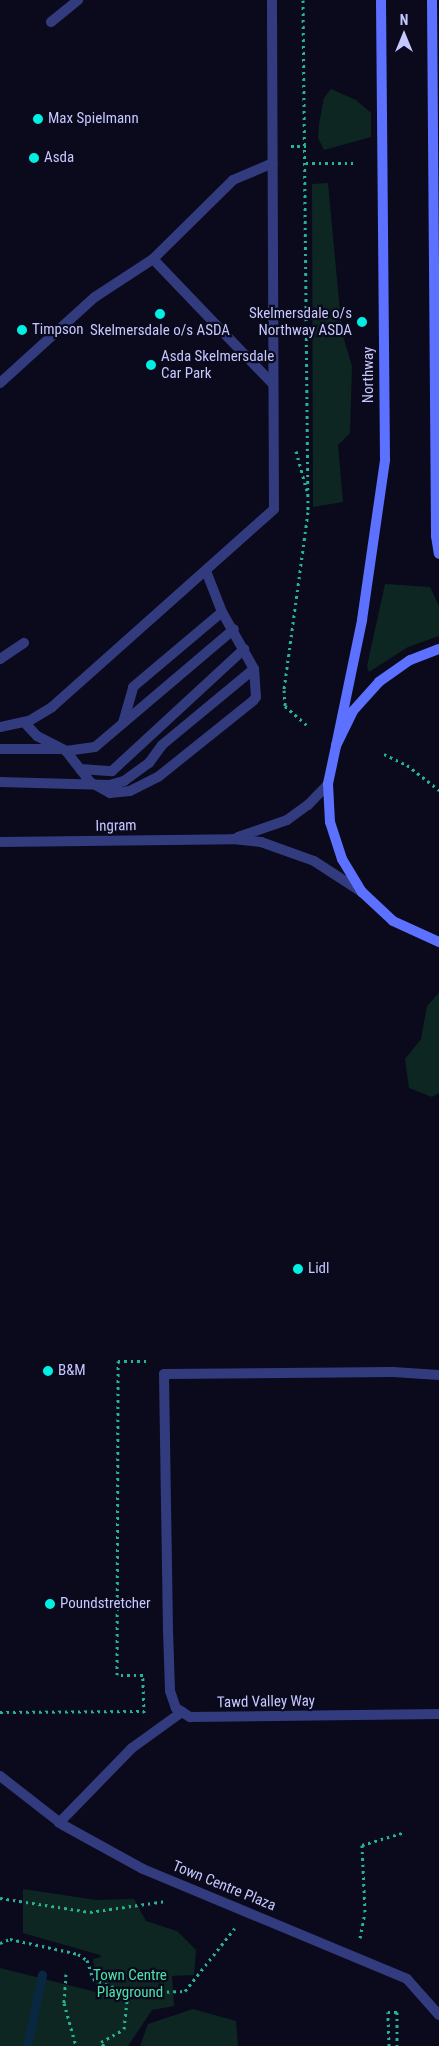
<!DOCTYPE html>
<style>
body{margin:0}
#map{position:relative;width:439px;height:2046px;overflow:hidden;background:#0a0a1c;font-family:"Roboto Condensed",sans-serif}
div>[style]{position:absolute}
.green>*{inset:0;background:#0d2621}
.stream>*{height:9px;margin:-4.5px;padding:0 4.5px;transform-origin:4.5px;border-radius:4.5px;background:#092741}
.path>*{height:3px;margin-top:-1.5px;transform-origin:0;background:repeating-linear-gradient(90deg,#26b294 0 2.5px,transparent 0 6.5px)}
.lane>*{height:10px;margin:-5px;padding:0 5px;transform-origin:5px;border-radius:5px;background:#323b7e}
.street>*{height:10px;margin:-5px;padding:0 5px;transform-origin:5px;border-radius:5px;background:#323b7e}
.secondary>*{height:10px;margin:-5px;padding:0 5px;transform-origin:5px;border-radius:5px;background:#5c71ff}
.dots>*{width:14px;height:14px;translate:-50% -50%;box-sizing:border-box;border:2px solid #0a0a1c;border-radius:50%}
span{translate:-50% -50%;white-space:nowrap;text-align:center;line-height:1.15;-webkit-text-stroke:4.5px #0a0a1c;paint-order:stroke}
.poi-label{font-size:15px;color:#c5c7ff}
.left{translate:0 -50%;text-align:left}
.right{translate:-100% -50%;text-align:right}
.street-label{font-size:15px;color:#c5c7ff}
.park-label{font-size:15px;color:#4ce4a6}
.north{position:absolute;left:379px;top:10px;width:50px;height:50px;-webkit-text-stroke:4px #0a0a1c;paint-order:stroke;rotate:0deg;font-size:14px;font-weight:700;line-height:20px;text-align:center;color:#c5c7ff}
.north::after{content:'';display:block;margin:auto;width:18px;height:22px;background:#c5c7ff;clip-path:polygon(50% 0,100% 100%,50% 72%,0 100%)}
</style>
<div id="map">
<div class="green">
<div style="clip-path:polygon(331px 89px,356px 100px,371px 113px,371px 137px,324px 150px,318px 138px,319px 124px,324px 98px)"></div>
<div style="clip-path:polygon(328px 183px,342px 333px,352px 366px,350px 433px,338px 445px,343px 502px,313px 507px,312px 184px)"></div>
<div style="clip-path:polygon(385px 584px,430px 587px,439px 606px,439px 636px,408px 647px,369px 672px,367px 666px)"></div>
<div style="clip-path:polygon(439px 993px,439px 1093px,432px 1097px,409px 1088px,405px 1059px,421px 1039px,427px 1006px)"></div>
<div style="clip-path:polygon(23px 1889px,96px 1900px,134px 1899px,146px 1921px,177px 1931px,196px 1950px,194px 1975px,172px 1976px,174px 2006px,152px 2010px,128px 2046px,0 2046px,0 1968px,100px 1993px,96px 1987px,93px 1959px,101px 1957px,100px 1955px,23px 1933px)"></div>
<div style="clip-path:polygon(193px 2009px,236px 2021px,238px 2046px,140px 2046px,148px 2024px)"></div>
</div>
<div class="stream">
<div style="left:27px;top:2046px;width:73px;rotate:-78.1deg"></div>
</div>
<div class="path">
<div style="left:303px;top:0;width:512px;rotate:89.44deg"></div>
<div style="left:308px;top:512px;width:180px;rotate:97.7deg"></div>
<div style="left:284px;top:690px;width:16px;rotate:86deg"></div>
<div style="left:285px;top:706px;width:29px;rotate:41deg"></div>
<div style="left:291px;top:146px;width:15px"></div>
<div style="left:306px;top:163px;width:47px"></div>
<div style="left:296px;top:451px;width:41px;rotate:74.6deg"></div>
<div style="left:384px;top:754px;width:25px;rotate:26deg"></div>
<div style="left:407px;top:765px;width:41px;rotate:38deg"></div>
<div style="left:0;top:1712px;width:144px;rotate:-0.4deg"></div>
<div style="left:144px;top:1713px;width:38px;rotate:-92deg"></div>
<div style="left:143px;top:1675px;width:26px;rotate:180deg"></div>
<div style="left:117px;top:1675px;width:314px;rotate:-89.8deg"></div>
<div style="left:118px;top:1361px;width:31px"></div>
<div style="left:0;top:1898px;width:91px;rotate:8.8deg"></div>
<div style="left:90px;top:1912px;width:77px;rotate:-8.2deg"></div>
<div style="left:360px;top:1938px;width:26px;rotate:-79deg"></div>
<div style="left:365px;top:1912px;width:67px;rotate:-92.6deg"></div>
<div style="left:362px;top:1845px;width:42px;rotate:-16.7deg"></div>
<div style="left:0;top:1943px;width:11px;rotate:-22deg"></div>
<div style="left:10px;top:1939px;width:70px;rotate:12.4deg"></div>
<div style="left:78px;top:1954px;width:11px;rotate:34deg"></div>
<div style="left:87px;top:1960px;width:20px;rotate:72deg"></div>
<div style="left:93px;top:1979px;width:38px;rotate:22deg"></div>
<div style="left:66px;top:1974px;width:29px;rotate:94deg"></div>
<div style="left:64px;top:2003px;width:45px;rotate:74.4deg"></div>
<div style="left:104px;top:2046px;width:5px;rotate:-127deg"></div>
<div style="left:101px;top:2042px;width:26px;rotate:-29deg"></div>
<div style="left:124px;top:2029px;width:36px;rotate:-84deg"></div>
<div style="left:128px;top:1993px;width:57px;rotate:-2deg"></div>
<div style="left:185px;top:1991px;width:80px;rotate:-51.6deg"></div>
<div style="left:389px;top:2046px;width:34px;rotate:-92deg"></div>
<div style="left:388px;top:2012px;width:9px"></div>
<div style="left:397px;top:2012px;width:34px;rotate:90deg"></div>
</div>
<div class="lane">
<div style="left:51px;top:22px;width:35px;rotate:-39deg"></div>
<div style="left:153px;top:259px;width:172px;rotate:46.2deg"></div>
<div style="left:0;top:383px;width:128px;rotate:-42.2deg"></div>
<div style="left:95px;top:297px;width:69px;rotate:-33.2deg"></div>
<div style="left:153px;top:259px;width:112px;rotate:-44.6deg"></div>
<div style="left:233px;top:180px;width:43px;rotate:-23deg"></div>
<div style="left:0;top:659px;width:29px;rotate:-34deg"></div>
<div style="left:24px;top:722px;width:19px;rotate:47deg"></div>
<div style="left:37px;top:736px;width:33px;rotate:27deg"></div>
<div style="left:66px;top:751px;width:39px;rotate:52deg"></div>
<div style="left:90px;top:782px;width:23px;rotate:29deg"></div>
<div style="left:110px;top:793px;width:20px;rotate:-6deg"></div>
<div style="left:130px;top:791px;width:31px;rotate:-27deg"></div>
<div style="left:158px;top:777px;width:122px;rotate:-38.7deg"></div>
<div style="left:253px;top:701px;width:5px;rotate:-53deg"></div>
<div style="left:256px;top:697px;width:28px;rotate:-94deg"></div>
<div style="left:254px;top:669px;width:65px;rotate:-119.3deg"></div>
<div style="left:222px;top:612px;width:44px;rotate:-111.3deg"></div>
<div style="left:123px;top:723px;width:37px;rotate:-74deg"></div>
<div style="left:133px;top:687px;width:116px;rotate:-40.1deg"></div>
<div style="left:0;top:727px;width:30px;rotate:-12deg"></div>
<div style="left:29px;top:721px;width:27px;rotate:-31deg"></div>
<div style="left:52px;top:707px;width:297px;rotate:-41.7deg"></div>
<div style="left:274px;top:509px;width:509px;rotate:-90.23deg"></div>
<div style="left:0;top:749px;width:60px"></div>
<div style="left:66px;top:751px;width:29px;rotate:-8deg"></div>
<div style="left:95px;top:747px;width:182px;rotate:-40.3deg"></div>
<div style="left:80px;top:769px;width:32px;rotate:4deg"></div>
<div style="left:112px;top:771px;width:180px;rotate:-42.7deg"></div>
<div style="left:0;top:782px;width:109px;rotate:1.6deg"></div>
<div style="left:109px;top:785px;width:16px;rotate:-15deg"></div>
<div style="left:124px;top:781px;width:31px;rotate:-36deg"></div>
<div style="left:149px;top:763px;width:22px;rotate:-54deg"></div>
<div style="left:162px;top:745px;width:119px;rotate:-39.6deg"></div>
<div style="left:168px;top:1630px;width:256px;rotate:-90.9deg"></div>
<div style="left:164px;top:1374px;width:229px;rotate:-0.5deg"></div>
<div style="left:393px;top:1372px;width:46px;rotate:3.7deg"></div>
</div>
<div class="street">
<div style="left:238px;top:837px;width:52px;rotate:-19.1deg"></div>
<div style="left:287px;top:820px;width:26px;rotate:-36deg"></div>
<div style="left:308px;top:805px;width:29px;rotate:-46deg"></div>
<div style="left:0;top:842px;width:233px;rotate:-0.7deg"></div>
<div style="left:233px;top:839px;width:28px;rotate:6deg"></div>
<div style="left:261px;top:842px;width:56px;rotate:19.7deg"></div>
<div style="left:314px;top:861px;width:57px;rotate:32.9deg"></div>
<div style="left:168px;top:1630px;width:61px;rotate:88.1deg"></div>
<div style="left:170px;top:1691px;width:18px;rotate:71deg"></div>
<div style="left:176px;top:1708px;width:17px;rotate:33deg"></div>
<div style="left:190px;top:1717px;width:249px;rotate:-0.7deg"></div>
<div style="left:0;top:1776px;width:80px;rotate:37.9deg"></div>
<div style="left:63px;top:1825px;width:91px;rotate:28.8deg"></div>
<div style="left:143px;top:1869px;width:286px;rotate:22.6deg"></div>
<div style="left:407px;top:1979px;width:48px;rotate:48.4deg"></div>
<div style="left:59px;top:1823px;width:105px;rotate:-45.8deg"></div>
<div style="left:132px;top:1748px;width:62px;rotate:-35.8deg"></div>
</div>
<div class="secondary">
<div style="left:432px;top:0;width:536px;rotate:89.57deg"></div>
<div style="left:436px;top:536px;width:18px;rotate:81deg"></div>
<div style="left:439px;top:649px;width:31px;rotate:159deg"></div>
<div style="left:410px;top:660px;width:38px;rotate:145deg"></div>
<div style="left:379px;top:682px;width:39px;rotate:132deg"></div>
<div style="left:353px;top:711px;width:39px;rotate:116deg"></div>
<div style="left:336px;top:746px;width:39px;rotate:102deg"></div>
<div style="left:328px;top:784px;width:38px;rotate:87deg"></div>
<div style="left:330px;top:822px;width:39px;rotate:72deg"></div>
<div style="left:342px;top:859px;width:39px;rotate:59deg"></div>
<div style="left:362px;top:892px;width:42px;rotate:43.1deg"></div>
<div style="left:393px;top:921px;width:51px;rotate:24.5deg"></div>
<div style="left:336px;top:746px;width:129px;rotate:-78.3deg"></div>
<div style="left:362px;top:620px;width:162px;rotate:-81.8deg"></div>
<div style="left:385px;top:460px;width:460px;rotate:-90.5deg"></div>
</div>
<div class="dots">
<div style="left:38px;top:119px;background:#00f0e3"></div>
<div style="left:34px;top:158px;background:#00f0e3"></div>
<div style="left:160px;top:314px;background:#00f0e3"></div>
<div style="left:362px;top:322px;background:#00f0e3"></div>
<div style="left:22px;top:330px;background:#00f0e3"></div>
<div style="left:151px;top:365px;background:#00f0e3"></div>
<div style="left:298px;top:1269px;background:#00f0e3"></div>
<div style="left:48px;top:1371px;background:#00f0e3"></div>
<div style="left:50px;top:1604px;background:#00f0e3"></div>
</div>
<div class="poi-label">
<span class="left" style="left:48px;top:119px">Max Spielmann</span>
<span class="left" style="left:44px;top:158px">Asda</span>
<span class="right" style="left:352px;top:322px">Skelmersdale o/s<br>Northway ASDA</span>
<span class="left" style="left:32px;top:330px">Timpson</span>
<span style="left:160px;top:331px">Skelmersdale o/s ASDA</span>
<span class="left" style="left:161px;top:365px">Asda Skelmersdale<br>Car Park</span>
<span class="left" style="left:308px;top:1269px">Lidl</span>
<span class="left" style="left:58px;top:1371px">B&amp;M</span>
<span class="left" style="left:60px;top:1604px">Poundstretcher</span>
</div>
<div class="street-label">
<span style="left:369px;top:375px;rotate:-90deg">Northway</span>
<span style="left:116px;top:826px;rotate:-1deg">Ingram</span>
<span style="left:266px;top:1702px;rotate:-1deg">Tawd Valley Way</span>
<span style="left:224px;top:1886px;rotate:22deg">Town Centre Plaza</span>
</div>
<div class="park-label">
<span style="left:130px;top:1984px">Town Centre<br>Playground</span>
</div>
<div class="north">N</div>
</div>
